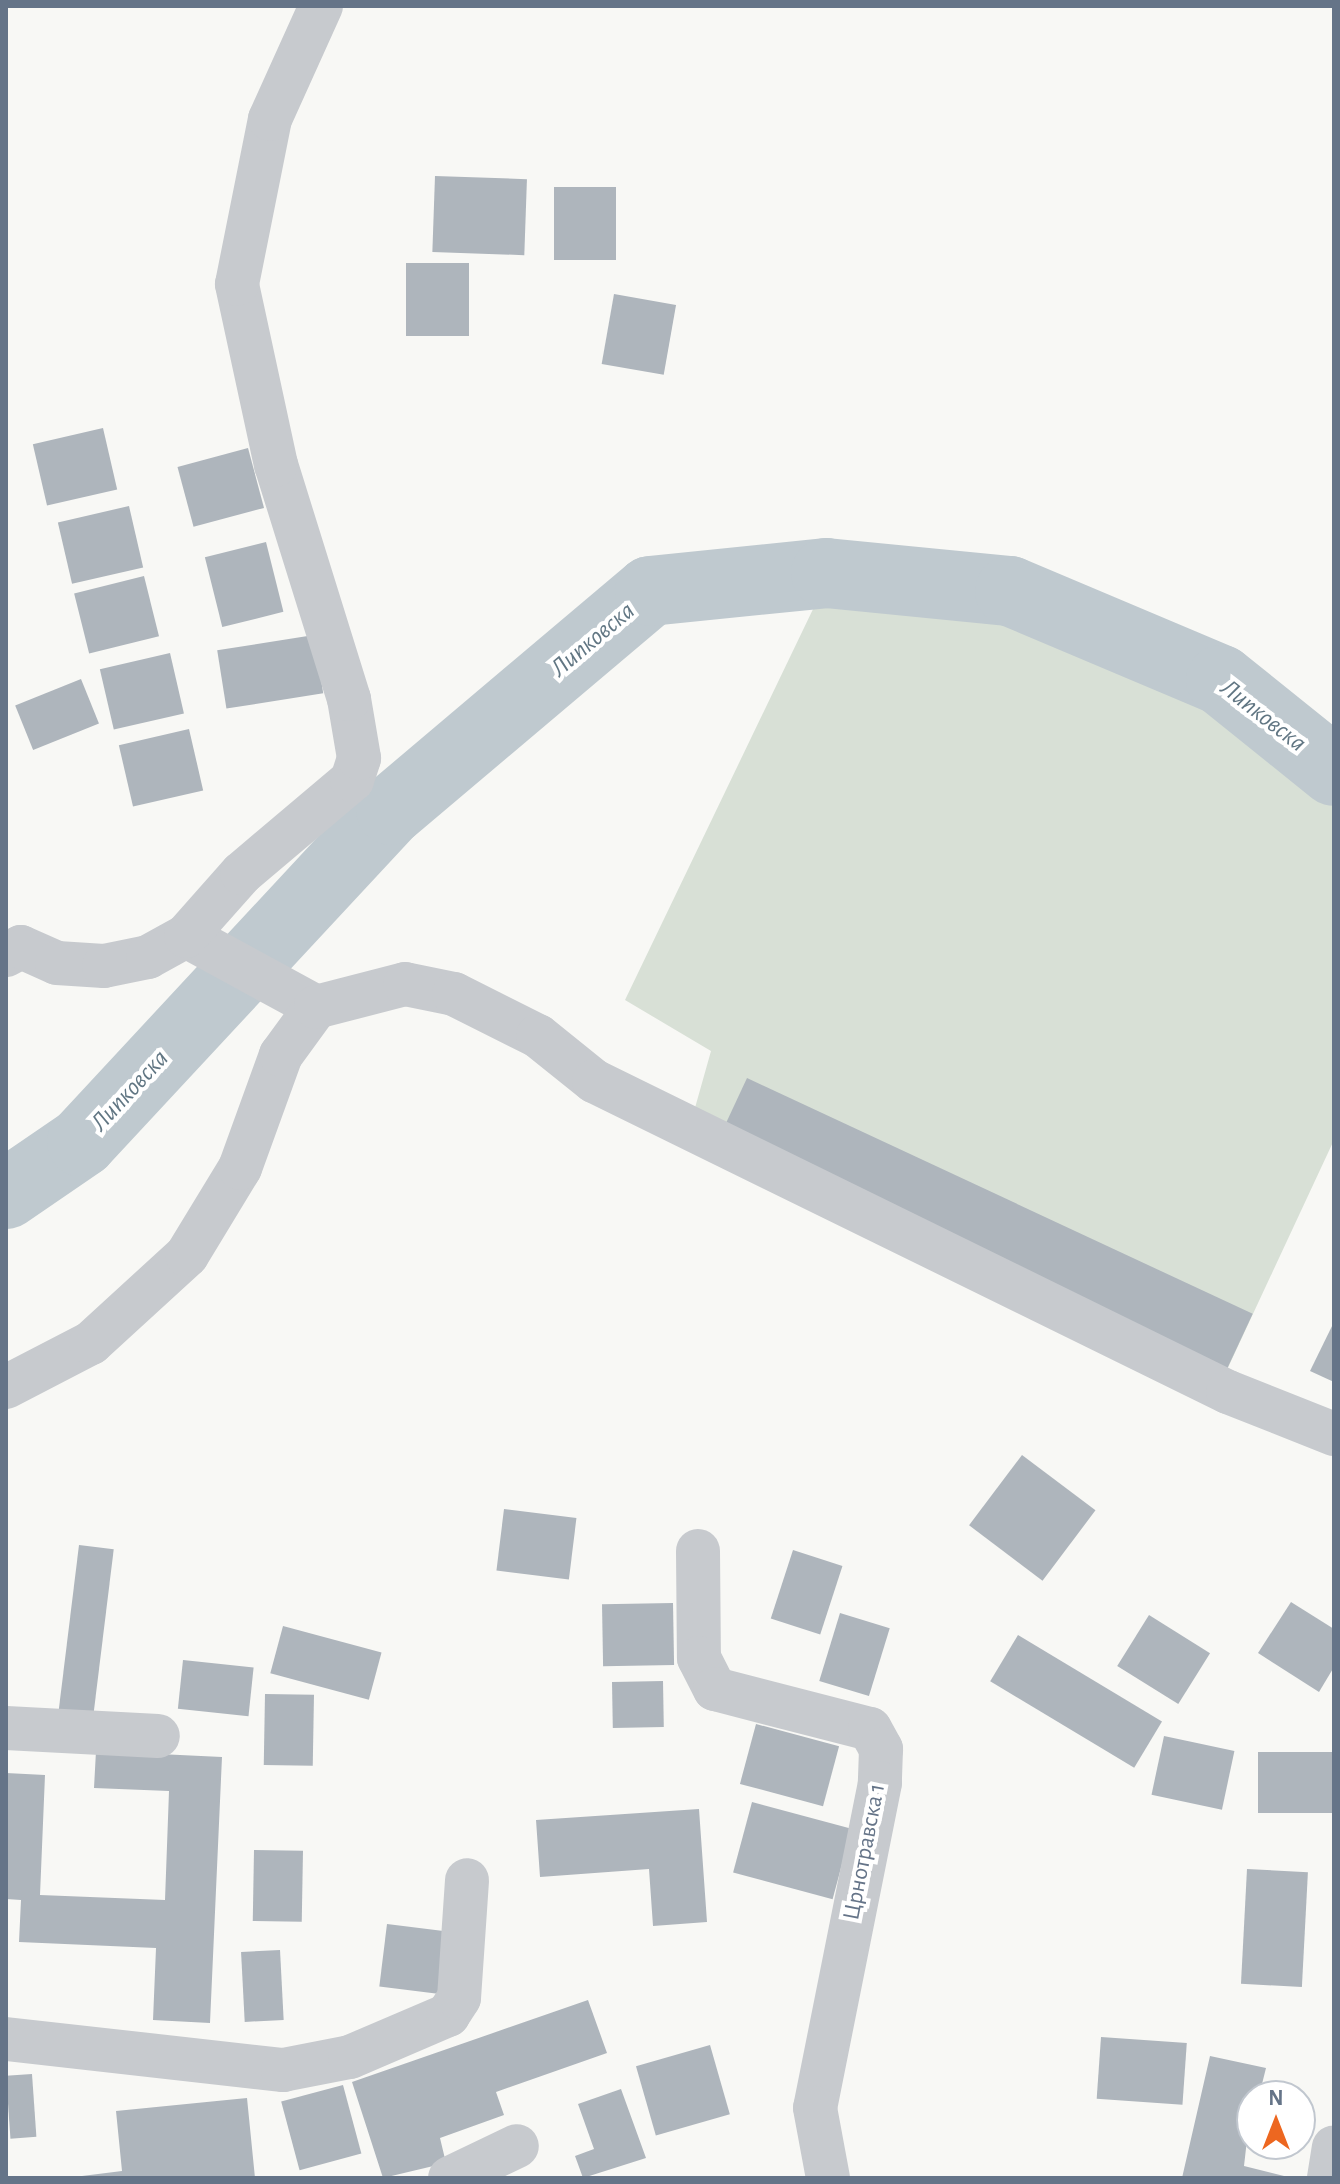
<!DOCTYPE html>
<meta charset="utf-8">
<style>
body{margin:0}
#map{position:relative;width:1340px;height:2184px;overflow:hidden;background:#f8f8f5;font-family:"Alegreya Sans",sans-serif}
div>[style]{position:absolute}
.green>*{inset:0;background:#d8e0d6}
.river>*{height:70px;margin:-35px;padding:0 35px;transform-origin:35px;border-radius:35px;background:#bfc9cf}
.building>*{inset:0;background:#aeb5bc;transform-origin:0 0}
.minor>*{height:44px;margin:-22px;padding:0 22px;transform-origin:22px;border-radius:22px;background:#c7cace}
span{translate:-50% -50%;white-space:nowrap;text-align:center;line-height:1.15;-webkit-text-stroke:8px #fff;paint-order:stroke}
.street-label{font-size:24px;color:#657488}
.water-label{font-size:26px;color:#617683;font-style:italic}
.frame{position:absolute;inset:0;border:8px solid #657488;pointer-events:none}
.north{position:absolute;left:1236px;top:2080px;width:80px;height:80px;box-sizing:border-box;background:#fff;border:2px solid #c1c7cf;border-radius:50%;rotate:0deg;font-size:22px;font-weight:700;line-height:32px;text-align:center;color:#657488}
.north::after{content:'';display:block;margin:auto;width:28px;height:36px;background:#ed6720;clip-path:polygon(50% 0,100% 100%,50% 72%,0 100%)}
</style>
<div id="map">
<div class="green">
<div style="clip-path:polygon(815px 605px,1001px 615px,1188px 697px,1334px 804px,1334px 1140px,1225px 1374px,691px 1122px,711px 1051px,625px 1000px)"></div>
</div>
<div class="river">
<div style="left:6px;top:1194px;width:92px;rotate:-34.4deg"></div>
<div style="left:82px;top:1142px;width:454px;rotate:-47.1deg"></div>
<div style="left:391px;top:810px;width:339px;rotate:-40.2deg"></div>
<div style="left:650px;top:591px;width:177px;rotate:-5.8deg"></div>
<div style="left:826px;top:573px;width:185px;rotate:5.6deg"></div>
<div style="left:1010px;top:591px;width:229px;rotate:22.9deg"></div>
<div style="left:1221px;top:680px;width:145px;rotate:38.8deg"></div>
</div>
<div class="building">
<div style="left:435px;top:176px;width:92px;height:76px;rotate:2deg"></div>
<div style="left:554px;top:187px;width:62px;height:73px"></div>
<div style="left:406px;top:263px;width:63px;height:73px"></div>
<div style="left:614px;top:294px;width:63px;height:71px;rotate:10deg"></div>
<div style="left:103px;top:428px;width:63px;height:72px;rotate:77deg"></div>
<div style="left:248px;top:448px;width:62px;height:73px;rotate:75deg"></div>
<div style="left:129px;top:506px;width:63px;height:73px;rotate:77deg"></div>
<div style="left:266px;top:542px;width:72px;height:63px;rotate:76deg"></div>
<div style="left:144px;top:576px;width:62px;height:72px;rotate:76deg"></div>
<div style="left:314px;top:635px;width:59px;height:98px;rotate:81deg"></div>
<div style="left:170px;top:653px;width:62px;height:72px;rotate:77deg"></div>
<div style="left:81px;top:679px;width:48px;height:71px;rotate:68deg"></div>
<div style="left:189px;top:729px;width:63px;height:72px;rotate:77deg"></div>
<div style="left:747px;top:1078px;width:558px;height:65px;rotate:25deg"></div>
<div style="clip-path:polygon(1334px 1322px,1334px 1382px,1310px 1371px)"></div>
<div style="left:1022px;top:1455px;width:92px;height:88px;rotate:37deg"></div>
<div style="left:504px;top:1509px;width:73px;height:62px;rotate:7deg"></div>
<div style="left:79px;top:1545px;width:35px;height:172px;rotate:7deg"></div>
<div style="left:793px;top:1550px;width:52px;height:72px;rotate:18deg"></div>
<div style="clip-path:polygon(1291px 1602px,1334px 1629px,1334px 1667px,1319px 1692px,1258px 1653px)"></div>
<div style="left:673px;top:1603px;width:62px;height:71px;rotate:89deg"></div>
<div style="left:840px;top:1613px;width:52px;height:71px;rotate:17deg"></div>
<div style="left:1149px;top:1615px;width:72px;height:60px;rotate:32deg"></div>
<div style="left:283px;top:1626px;width:102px;height:49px;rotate:15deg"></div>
<div style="left:1018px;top:1635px;width:168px;height:54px;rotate:31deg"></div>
<div style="left:183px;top:1660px;width:71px;height:49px;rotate:6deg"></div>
<div style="left:663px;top:1681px;width:46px;height:51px;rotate:89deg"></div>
<div style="left:265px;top:1694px;width:49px;height:71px;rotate:1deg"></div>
<div style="left:756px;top:1724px;width:86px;height:62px;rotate:15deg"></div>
<div style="left:1164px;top:1736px;width:72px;height:60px;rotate:12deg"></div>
<div style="clip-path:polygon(96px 1751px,222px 1757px,210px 2023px,153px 2020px,156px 1948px,19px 1942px,21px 1900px,6px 1899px,6px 1773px,45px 1775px,40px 1895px,165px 1900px,169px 1791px,94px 1788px)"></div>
<div style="left:1258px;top:1752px;width:76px;height:61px"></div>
<div style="left:752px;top:1802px;width:103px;height:73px;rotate:15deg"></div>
<div style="clip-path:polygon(699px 1809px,707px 1922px,653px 1926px,649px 1869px,540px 1877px,536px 1820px)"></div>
<div style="left:254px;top:1850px;width:49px;height:71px;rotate:1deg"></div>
<div style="left:1247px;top:1869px;width:61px;height:115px;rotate:3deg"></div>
<div style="left:387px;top:1924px;width:73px;height:63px;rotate:7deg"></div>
<div style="left:280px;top:1950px;width:70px;height:39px;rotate:87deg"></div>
<div style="clip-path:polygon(588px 2000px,607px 2053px,496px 2092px,504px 2115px,440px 2138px,446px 2163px,383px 2178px,352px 2082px)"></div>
<div style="left:1101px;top:2037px;width:86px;height:62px;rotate:4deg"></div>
<div style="left:710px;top:2045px;width:72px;height:77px;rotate:74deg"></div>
<div style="clip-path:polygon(1210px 2056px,1266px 2068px,1259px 2096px,1252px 2096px,1244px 2166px,1292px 2178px,1182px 2178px)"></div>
<div style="left:32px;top:2074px;width:63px;height:26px;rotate:86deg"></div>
<div style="left:343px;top:2085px;width:71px;height:64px;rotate:75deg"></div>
<div style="clip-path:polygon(621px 2089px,646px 2158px,583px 2178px,575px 2156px,594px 2149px,578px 2104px)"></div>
<div style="clip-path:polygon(247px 2098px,255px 2178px,66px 2178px,122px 2171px,116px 2111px)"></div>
</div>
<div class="minor">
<div style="left:186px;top:936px;width:148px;rotate:28.6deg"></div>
<div style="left:6px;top:955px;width:17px;rotate:-28deg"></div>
<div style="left:21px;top:947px;width:39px;rotate:24deg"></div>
<div style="left:57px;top:963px;width:47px;rotate:3.7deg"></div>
<div style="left:104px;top:966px;width:45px;rotate:-11.6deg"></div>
<div style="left:148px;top:957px;width:43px;rotate:-28.9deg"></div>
<div style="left:186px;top:936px;width:84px;rotate:-48.4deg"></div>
<div style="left:242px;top:873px;width:144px;rotate:-40.2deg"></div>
<div style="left:352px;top:780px;width:23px;rotate:-72deg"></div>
<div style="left:359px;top:758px;width:60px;rotate:-99.6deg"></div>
<div style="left:349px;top:699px;width:245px;rotate:-107.3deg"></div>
<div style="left:276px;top:465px;width:185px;rotate:-102.2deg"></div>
<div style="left:237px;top:284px;width:168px;rotate:-78.7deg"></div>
<div style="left:270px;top:119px;width:124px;rotate:-65.7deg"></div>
<div style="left:6px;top:1387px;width:96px;rotate:-27.4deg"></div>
<div style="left:91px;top:1343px;width:130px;rotate:-42.5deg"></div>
<div style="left:187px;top:1255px;width:102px;rotate:-58.7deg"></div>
<div style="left:240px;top:1168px;width:120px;rotate:-70.1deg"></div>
<div style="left:281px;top:1055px;width:59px;rotate:-53.9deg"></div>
<div style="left:316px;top:1007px;width:92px;rotate:-14.5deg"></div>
<div style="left:405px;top:984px;width:50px;rotate:11.5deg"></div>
<div style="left:454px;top:994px;width:94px;rotate:26.6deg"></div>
<div style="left:538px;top:1036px;width:72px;rotate:38.8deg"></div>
<div style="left:594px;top:1081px;width:706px;rotate:26.13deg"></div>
<div style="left:1228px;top:1392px;width:114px;rotate:21.6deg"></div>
<div style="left:698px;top:1551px;width:107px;rotate:89.5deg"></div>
<div style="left:699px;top:1658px;width:35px;rotate:63deg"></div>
<div style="left:715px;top:1689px;width:160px;rotate:14.5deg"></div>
<div style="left:870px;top:1729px;width:23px;rotate:61deg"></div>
<div style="left:881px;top:1749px;width:34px;rotate:92deg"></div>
<div style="left:880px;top:1783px;width:331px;rotate:101.3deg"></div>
<div style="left:815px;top:2108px;width:71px;rotate:79.5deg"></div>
<div style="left:6px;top:1728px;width:152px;rotate:3deg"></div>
<div style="left:6px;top:2039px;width:279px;rotate:6.4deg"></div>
<div style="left:283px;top:2070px;width:68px;rotate:-11deg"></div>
<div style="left:350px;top:2057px;width:107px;rotate:-23.2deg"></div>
<div style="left:448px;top:2015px;width:20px;rotate:-57deg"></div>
<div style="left:459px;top:1998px;width:118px;rotate:-86.1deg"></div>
<div style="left:450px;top:2178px;width:74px;rotate:-25.5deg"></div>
<div style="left:1329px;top:2178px;width:31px;rotate:-81deg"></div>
</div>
<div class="street-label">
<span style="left:865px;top:1852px;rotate:-79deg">Црнотравска 1</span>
</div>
<div class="water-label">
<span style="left:593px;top:640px;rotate:-40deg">Липковска</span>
<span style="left:1263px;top:716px;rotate:38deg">Липковска</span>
<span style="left:130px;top:1091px;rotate:-47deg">Липковска</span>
</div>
<div class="frame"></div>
<div class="north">N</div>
</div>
